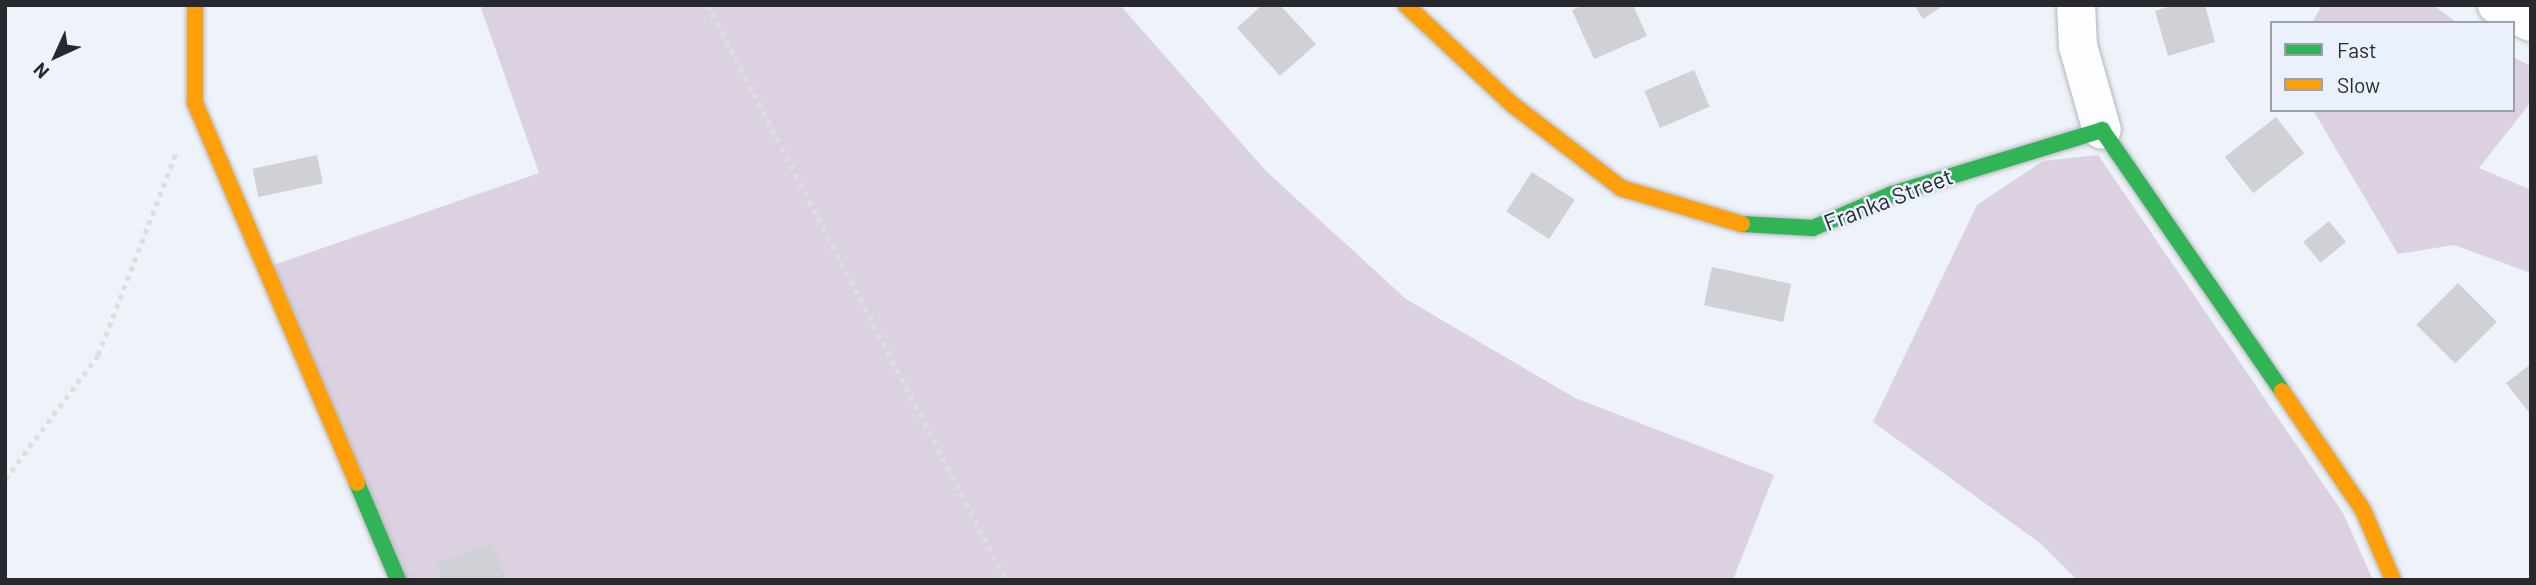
<!DOCTYPE html>
<style>
body{margin:0}
#map{position:relative;width:2536px;height:585px;overflow:hidden;background:#eef2f9;font-family:Barlow,sans-serif}
div>[style]{position:absolute}
.green>*{inset:0;background:#dcd1e1}
.building>*{inset:0;background:#d0d1d7;transform-origin:0 0}
.path>*{height:4.5px;margin-top:-2.25px;transform-origin:0;background:repeating-linear-gradient(90deg,#dddee0 0 5px,transparent 0 10px)}
.roads{filter:drop-shadow(0 0 2px #b3b6bb) drop-shadow(0 0 2px #b3b6bb)}
.street>*{height:38px;margin:-19px;padding:0 19px;transform-origin:19px;border-radius:19px;background:#fcfdfe}
.fast>*{height:16px;margin:-8px;padding:0 8px;transform-origin:8px;border-radius:8px;background:#30b455}
.slow>*{height:16px;margin:-8px;padding:0 8px;transform-origin:8px;border-radius:8px;background:#ff9f0a}
span{translate:-50% -50%;white-space:nowrap;text-align:center;line-height:1.15;-webkit-text-stroke:5px #eaf1fd;paint-order:stroke}
.street-label{font-size:23px;color:#27292e}
.frame{position:absolute;inset:0;border:7px solid #27292e;pointer-events:none}
.legend{position:absolute;left:2270px;top:21px;width:245px;height:91px;box-sizing:border-box;background:#eaf1fd;border:2px solid #9ca1aa;margin:0;padding:9px 12px;list-style:none;font-size:21px;color:#27292e}
.legend li{display:flex;align-items:center;gap:14px;height:35px}
.legend b{width:35px;border:2px solid #9ca1aa}
.north{position:absolute;left:21px;top:21px;width:70px;height:70px;-webkit-text-stroke:5px #eaf1fd;paint-order:stroke;rotate:225deg;font-size:19px;font-weight:700;line-height:28px;text-align:center;color:#27292e}
.north::after{content:'';display:block;margin:auto;width:24px;height:32px;background:#27292e;clip-path:polygon(50% 0,100% 100%,50% 72%,0 100%)}
</style>
<div id="map">
<div class="green">
<div style="clip-path:polygon(486px 5px,1120px 5px,1266px 171px,1406px 299px,1575px 398px,1774px 475px,1733px 580px,398px 580px,265px 268px,539px 173px,481px 8px)"></div>
<div style="clip-path:polygon(2322px 5px,2433px 5px,2457px 23px,2312px 23px)"></div>
<div style="clip-path:polygon(2513px 57px,2531px 66px,2531px 102px,2479px 168px,2531px 190px,2531px 273px,2454px 245px,2398px 254px,2313px 110px,2513px 110px)"></div>
<div style="clip-path:polygon(2098px 155px,2343px 513px,2373px 580px,2077px 580px,2040px 543px,1873px 422px,1977px 205px,2043px 161px)"></div>
</div>
<div class="building">
<div style="clip-path:polygon(1262px 5px,1280px 5px,1316px 44px,1280px 76px,1237px 28px)"></div>
<div style="clip-path:polygon(1584px 5px,1633px 5px,1647px 36px,1594px 59px,1572px 10px)"></div>
<div style="clip-path:polygon(1914px 5px,1944px 5px,1923px 19px)"></div>
<div style="clip-path:polygon(2174px 5px,2205px 5px,2215px 42px,2168px 56px,2155px 11px)"></div>
<div style="left:1694px;top:70px;width:40px;height:54px;rotate:67deg"></div>
<div style="left:2276px;top:117px;width:46px;height:65px;rotate:52deg"></div>
<div style="left:317px;top:155px;width:29px;height:66px;rotate:78deg"></div>
<div style="left:1532px;top:172px;width:51px;height:47px;rotate:33deg"></div>
<div style="left:2329px;top:221px;width:27px;height:33px;rotate:51deg"></div>
<div style="left:1712px;top:267px;width:81px;height:39px;rotate:12deg"></div>
<div style="left:2458px;top:283px;width:55px;height:59px;rotate:45deg"></div>
<div style="clip-path:polygon(2531px 364px,2531px 415px,2506px 383px)"></div>
<div style="clip-path:polygon(493px 543px,506px 580px,442px 580px,436px 564px)"></div>
</div>
<div class="path">
<div style="left:708px;top:5px;width:648px;rotate:62.6deg"></div>
<div style="left:5px;top:479px;width:155px;rotate:-53.1deg"></div>
<div style="left:98px;top:355px;width:217px;rotate:-68.9deg"></div>
</div>
<div class="roads">
<div class="street">
<div style="left:2076px;top:5px;width:41px;rotate:87.2deg"></div>
<div style="left:2078px;top:46px;width:87px;rotate:74.1deg"></div>
<div style="left:2497px;top:5px;width:38px;rotate:27deg"></div>
</div>
<div class="fast">
<div style="left:1742px;top:224px;width:71px;rotate:3.2deg"></div>
<div style="left:1813px;top:228px;width:86px;rotate:-23.3deg"></div>
<div style="left:1892px;top:194px;width:220px;rotate:-16.9deg"></div>
<div style="left:2102px;top:130px;width:317px;rotate:55.4deg"></div>
<div style="left:357px;top:483px;width:105px;rotate:67.1deg"></div>
</div>
<div class="slow">
<div style="left:195px;top:5px;width:98px;rotate:90deg"></div>
<div style="left:195px;top:103px;width:413px;rotate:66.9deg"></div>
<div style="left:1406px;top:5px;width:146px;rotate:43.1deg"></div>
<div style="left:1513px;top:105px;width:136px;rotate:37.5deg"></div>
<div style="left:1621px;top:188px;width:126px;rotate:16.6deg"></div>
<div style="left:2282px;top:391px;width:144px;rotate:55.8deg"></div>
<div style="left:2363px;top:510px;width:76px;rotate:66.8deg"></div>
</div>
</div>
<div class="street-label">
<span style="left:1888px;top:199px;rotate:-21deg">Franka Street</span>
</div>
<div class="frame"></div>
<ul class="legend">
<li><b style="height:9px;background:#30b455"></b>Fast</li>
<li><b style="height:9px;background:#ff9f0a"></b>Slow</li>
</ul>
<div class="north">N</div>
</div>
